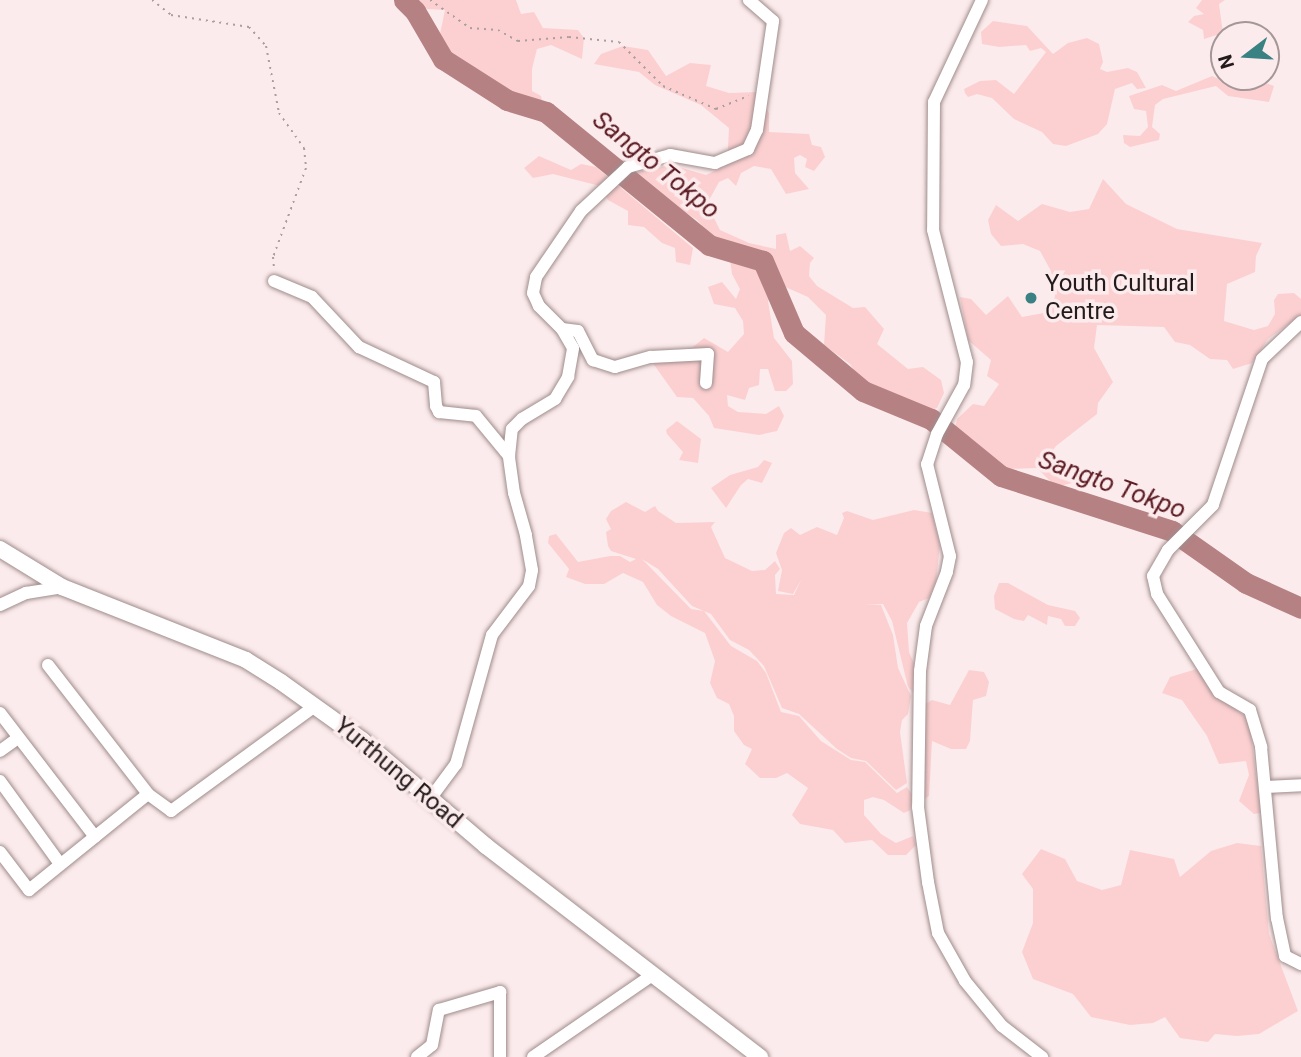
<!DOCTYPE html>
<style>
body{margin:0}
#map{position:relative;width:1301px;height:1057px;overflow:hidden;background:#fcebec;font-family:Roboto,sans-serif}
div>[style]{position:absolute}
.green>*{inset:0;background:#fcd0d1}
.river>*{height:21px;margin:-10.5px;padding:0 10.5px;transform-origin:10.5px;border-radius:10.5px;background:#b58183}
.path>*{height:2px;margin-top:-1px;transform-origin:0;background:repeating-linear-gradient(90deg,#ab9e9f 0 2px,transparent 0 7px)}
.roads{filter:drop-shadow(0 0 2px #9f8c8c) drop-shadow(0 0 2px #9f8c8c)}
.minor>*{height:12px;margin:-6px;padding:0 6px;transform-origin:6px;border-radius:6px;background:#fff}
.major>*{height:16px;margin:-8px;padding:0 8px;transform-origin:8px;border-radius:8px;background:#fff}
.dots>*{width:19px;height:19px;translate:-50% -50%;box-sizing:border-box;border:4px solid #fcebec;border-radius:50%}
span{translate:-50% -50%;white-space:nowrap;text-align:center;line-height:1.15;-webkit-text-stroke:7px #fcebec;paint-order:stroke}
.poi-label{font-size:24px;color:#221a1b}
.left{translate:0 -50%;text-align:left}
.street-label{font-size:24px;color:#221a1b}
.water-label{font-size:26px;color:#5d1c24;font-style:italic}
.north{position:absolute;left:1210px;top:21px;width:70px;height:70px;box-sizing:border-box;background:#fcebec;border:2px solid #a59798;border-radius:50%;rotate:253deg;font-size:19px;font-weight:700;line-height:28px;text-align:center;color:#221a1b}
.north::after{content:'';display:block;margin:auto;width:24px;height:32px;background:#398182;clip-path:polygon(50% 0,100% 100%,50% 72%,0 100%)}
</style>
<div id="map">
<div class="green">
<div style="clip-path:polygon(413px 0,516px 0,521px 14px,534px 12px,543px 28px,578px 30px,584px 38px,582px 59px,551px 45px,537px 49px,532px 69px,532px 91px,541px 96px,542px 101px,513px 97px,451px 59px,440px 34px,445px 10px,427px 9px)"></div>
<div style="clip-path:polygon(1202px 0,1225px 0,1219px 4px,1223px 33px,1204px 39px,1203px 30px,1188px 22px,1194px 16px,1204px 14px,1196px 8px)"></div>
<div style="clip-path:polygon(993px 21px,1027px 26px,1053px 54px,1068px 43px,1087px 38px,1099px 44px,1103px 62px,1100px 69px,1107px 72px,1128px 68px,1137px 72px,1146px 88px,1137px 89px,1132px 83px,1115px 89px,1107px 124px,1098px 134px,1066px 146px,1053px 144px,1042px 132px,1014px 119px,992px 98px,977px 94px,968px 97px,965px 93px,964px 89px,980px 81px,996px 80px,1014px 94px,1046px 52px,1041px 48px,1030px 51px,1026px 45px,999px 47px,982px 44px,981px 32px)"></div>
<div style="clip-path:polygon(623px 46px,648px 50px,666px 76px,690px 63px,711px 65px,706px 86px,729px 93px,756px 92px,769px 113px,769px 132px,809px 134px,812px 145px,821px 147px,825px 157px,814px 171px,805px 167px,807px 159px,800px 155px,794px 158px,795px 173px,809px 189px,786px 194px,771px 169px,754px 166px,741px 173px,736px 186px,728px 178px,719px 182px,707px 204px,720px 230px,749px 243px,776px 249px,776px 235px,786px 233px,790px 251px,800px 246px,814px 258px,810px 263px,809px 276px,817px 286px,853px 308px,865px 307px,884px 329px,877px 344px,908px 369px,923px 367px,941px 380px,944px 393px,937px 408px,925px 412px,860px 380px,850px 364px,824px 345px,826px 315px,808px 297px,783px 286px,768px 301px,774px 338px,792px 361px,793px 384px,786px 391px,775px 391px,768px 369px,760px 369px,759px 385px,749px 388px,745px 400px,727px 395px,728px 406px,738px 412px,766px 414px,779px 406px,784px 416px,777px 431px,759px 435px,714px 428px,709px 416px,693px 398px,677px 397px,652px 362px,662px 356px,693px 347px,704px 338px,728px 352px,744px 334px,743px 321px,735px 308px,714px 304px,708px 287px,722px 282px,736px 299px,740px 289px,732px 274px,728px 245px,713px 237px,697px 220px,665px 199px,636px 172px,672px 165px,706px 175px,727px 165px,729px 128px,701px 105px,655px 85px,639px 72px,594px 64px,601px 54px)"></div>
<div style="clip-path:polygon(1212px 76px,1243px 89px,1263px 82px,1274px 86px,1269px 102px,1228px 96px,1216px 86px,1163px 99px,1155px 105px,1152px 127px,1160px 134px,1159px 140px,1130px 147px,1124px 143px,1123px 135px,1140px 136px,1148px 127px,1146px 111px,1134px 109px,1129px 96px,1162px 85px,1176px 91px)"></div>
<div style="clip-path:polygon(539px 156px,571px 170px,581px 164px,596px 167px,693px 248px,690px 265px,676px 262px,675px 248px,662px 243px,644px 227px,628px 225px,628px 211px,608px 200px,600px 186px,553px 174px,533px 178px,524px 168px)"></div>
<div style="clip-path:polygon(1103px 179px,1126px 204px,1177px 229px,1262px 243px,1256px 256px,1255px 272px,1227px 284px,1224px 321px,1254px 330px,1268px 326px,1275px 314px,1274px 300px,1278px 294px,1294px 293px,1301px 299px,1301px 315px,1268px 339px,1252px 363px,1233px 369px,1227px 360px,1210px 359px,1190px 345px,1175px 342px,1164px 327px,1097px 325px,1094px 348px,1113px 382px,1098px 403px,1097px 414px,1056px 446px,1049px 456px,1072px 483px,1056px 487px,1037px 468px,1006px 469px,971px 438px,954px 434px,957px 419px,973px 404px,984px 406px,999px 384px,987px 376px,991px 360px,968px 340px,960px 297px,971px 299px,986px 315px,1008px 296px,1022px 317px,1049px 312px,1055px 296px,1051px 271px,1040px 251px,1023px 244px,1001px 246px,991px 234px,988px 220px,996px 205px,1018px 221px,1042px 204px,1070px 212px,1089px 209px)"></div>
<div style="clip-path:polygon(677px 421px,701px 439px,698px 463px,679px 460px,683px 452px,667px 434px,666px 430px)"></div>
<div style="clip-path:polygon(764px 460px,772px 463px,762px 483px,748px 479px,741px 485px,726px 508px,711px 488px,730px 475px,758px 467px)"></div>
<div style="clip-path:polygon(626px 502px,645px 512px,655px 506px,658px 511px,676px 523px,715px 522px,711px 527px,725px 558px,752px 571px,765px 570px,775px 561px,780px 569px,775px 575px,776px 594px,794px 595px,801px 580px,793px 594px,778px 591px,782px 570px,776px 553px,784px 533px,791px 528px,800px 535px,817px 527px,837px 535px,844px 518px,842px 513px,847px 511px,873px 520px,914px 510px,932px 513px,940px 545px,936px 582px,929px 598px,919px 602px,907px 623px,909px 652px,916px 668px,916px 691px,913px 692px,908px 687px,892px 621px,883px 604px,865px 605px,881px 605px,893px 635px,898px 668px,911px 696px,908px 714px,902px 720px,900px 732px,907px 783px,896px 790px,866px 761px,851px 758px,837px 749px,799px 714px,782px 708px,764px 666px,749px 650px,730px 640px,711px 614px,692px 606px,658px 569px,642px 559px,691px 609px,704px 611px,731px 646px,757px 661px,766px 673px,781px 712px,799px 716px,821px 741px,851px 760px,865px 762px,897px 793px,907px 787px,913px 796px,910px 810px,904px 813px,884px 800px,873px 797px,864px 800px,864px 815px,881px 834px,896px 843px,913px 836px,916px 845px,906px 855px,888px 855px,872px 840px,845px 843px,833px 830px,800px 824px,792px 815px,808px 788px,787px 773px,776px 778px,760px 778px,745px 764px,752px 749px,744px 745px,734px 731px,734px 716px,729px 704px,717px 698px,710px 683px,715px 661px,705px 633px,671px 616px,657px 605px,643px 582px,623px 573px,604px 584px,585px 584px,566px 577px,569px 569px,548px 543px,549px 536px,556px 534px,578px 562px,610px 556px,620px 556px,630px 562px,636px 559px,611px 551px,608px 546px,606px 532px,611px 529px,606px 519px,611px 511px)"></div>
<div style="clip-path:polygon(999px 583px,1008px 583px,1048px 605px,1075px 611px,1080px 618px,1075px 626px,1065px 626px,1061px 619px,1048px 616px,1047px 625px,1028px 615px,1024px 621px,1014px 619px,995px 609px,994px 596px)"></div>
<div style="clip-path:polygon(1200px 668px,1226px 701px,1249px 720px,1261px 813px,1254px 814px,1239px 801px,1249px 775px,1246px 761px,1219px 764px,1207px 736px,1182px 700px,1162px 693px,1170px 677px)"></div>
<div style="clip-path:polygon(969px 670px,984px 672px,989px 682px,986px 696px,973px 700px,970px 741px,966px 749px,951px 749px,932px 741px,929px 796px,924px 799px,923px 705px,932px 700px,950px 705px)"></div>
<div style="clip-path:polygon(1237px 843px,1261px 846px,1269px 934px,1298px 1011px,1259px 1034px,1237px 1036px,1215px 1034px,1208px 1042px,1180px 1038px,1165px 1017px,1153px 1023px,1130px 1025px,1091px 1017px,1073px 994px,1033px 979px,1022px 952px,1033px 923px,1033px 889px,1022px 874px,1041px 849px,1065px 859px,1077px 881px,1102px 890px,1121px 885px,1130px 850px,1174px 859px,1180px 877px,1211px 851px)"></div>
</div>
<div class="river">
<div style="left:404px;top:0;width:16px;rotate:45deg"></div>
<div style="left:415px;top:11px;width:56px;rotate:59.7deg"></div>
<div style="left:443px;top:59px;width:76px;rotate:32.6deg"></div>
<div style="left:507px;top:100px;width:41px;rotate:17.1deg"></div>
<div style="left:546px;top:112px;width:210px;rotate:39.2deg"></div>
<div style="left:709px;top:245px;width:56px;rotate:16.5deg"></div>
<div style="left:763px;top:261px;width:78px;rotate:66.7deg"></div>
<div style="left:794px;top:333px;width:90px;rotate:40deg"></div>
<div style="left:863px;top:391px;width:74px;rotate:22.4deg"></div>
<div style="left:931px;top:419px;width:90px;rotate:39.2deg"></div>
<div style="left:1001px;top:476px;width:180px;rotate:17.8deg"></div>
<div style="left:1172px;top:531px;width:90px;rotate:35.1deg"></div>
<div style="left:1246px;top:583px;width:60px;rotate:24.4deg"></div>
</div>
<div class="path">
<div style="left:152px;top:0;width:24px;rotate:38deg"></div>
<div style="left:171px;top:15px;width:79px;rotate:8.7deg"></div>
<div style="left:249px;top:27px;width:25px;rotate:48deg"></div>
<div style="left:266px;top:46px;width:68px;rotate:79deg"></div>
<div style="left:279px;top:113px;width:43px;rotate:54.5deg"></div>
<div style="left:304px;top:148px;width:20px;rotate:84deg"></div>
<div style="left:306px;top:168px;width:95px;rotate:110.3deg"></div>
<div style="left:273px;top:257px;width:12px;rotate:85deg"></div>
<div style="left:430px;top:0;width:49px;rotate:35deg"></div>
<div style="left:470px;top:28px;width:28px;rotate:4deg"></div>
<div style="left:498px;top:30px;width:23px;rotate:29deg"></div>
<div style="left:518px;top:41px;width:51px;rotate:-4.5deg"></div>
<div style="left:569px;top:37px;width:50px;rotate:5.7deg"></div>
<div style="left:619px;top:42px;width:62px;rotate:45deg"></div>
<div style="left:663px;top:86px;width:58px;rotate:23.5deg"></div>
<div style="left:716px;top:109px;width:35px;rotate:-22deg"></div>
</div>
<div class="roads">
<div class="minor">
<div style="left:982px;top:0;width:113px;rotate:115.2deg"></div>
<div style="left:934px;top:102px;width:128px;rotate:90.4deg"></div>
<div style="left:933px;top:230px;width:136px;rotate:75.6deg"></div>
<div style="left:967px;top:362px;width:23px;rotate:97deg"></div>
<div style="left:964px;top:385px;width:56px;rotate:118.9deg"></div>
<div style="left:937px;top:434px;width:32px;rotate:108deg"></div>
<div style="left:927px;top:464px;width:95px;rotate:76deg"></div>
<div style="left:950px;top:556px;width:16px;rotate:101deg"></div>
<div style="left:947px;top:572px;width:58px;rotate:111.3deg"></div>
<div style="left:926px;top:626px;width:45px;rotate:97.6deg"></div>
<div style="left:920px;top:671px;width:136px;rotate:90.8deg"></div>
<div style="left:918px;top:807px;width:76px;rotate:82.4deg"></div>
<div style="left:928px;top:882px;width:52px;rotate:78.9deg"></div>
<div style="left:938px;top:933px;width:55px;rotate:60.6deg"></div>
<div style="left:965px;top:981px;width:58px;rotate:50.6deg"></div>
<div style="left:1002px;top:1026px;width:51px;rotate:37.8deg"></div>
<div style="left:274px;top:281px;width:41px;rotate:22.8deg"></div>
<div style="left:312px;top:297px;width:69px;rotate:46.8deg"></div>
<div style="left:359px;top:347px;width:83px;rotate:25deg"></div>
<div style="left:434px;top:382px;width:24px;rotate:85deg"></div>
<div style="left:436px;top:406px;width:7px;rotate:63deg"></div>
<div style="left:439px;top:412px;width:37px;rotate:6deg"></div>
<div style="left:476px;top:416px;width:52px;rotate:50.5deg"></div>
<div style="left:1301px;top:322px;width:54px;rotate:136.5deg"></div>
<div style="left:1262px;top:359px;width:154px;rotate:108.6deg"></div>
<div style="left:1213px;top:505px;width:64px;rotate:135deg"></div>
<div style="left:1168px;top:550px;width:30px;rotate:120deg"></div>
<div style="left:1153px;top:576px;width:18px;rotate:77deg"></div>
<div style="left:1157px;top:594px;width:116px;rotate:57.7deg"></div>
<div style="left:1219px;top:692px;width:36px;rotate:30deg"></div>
<div style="left:1250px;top:710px;width:39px;rotate:73deg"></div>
<div style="left:1261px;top:747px;width:172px;rotate:84.7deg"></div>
<div style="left:1277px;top:918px;width:39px;rotate:78deg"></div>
<div style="left:1285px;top:956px;width:18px;rotate:27deg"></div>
<div style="left:562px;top:329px;width:16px;rotate:7deg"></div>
<div style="left:578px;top:331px;width:33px;rotate:63deg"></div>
<div style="left:593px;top:360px;width:23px;rotate:18deg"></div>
<div style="left:615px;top:367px;width:37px;rotate:-16deg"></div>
<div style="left:651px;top:357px;width:57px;rotate:-3deg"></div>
<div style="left:708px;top:354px;width:29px;rotate:94deg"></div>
<div style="left:0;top:605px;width:29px;rotate:-25deg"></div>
<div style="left:26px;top:593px;width:36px;rotate:-9deg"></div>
<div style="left:48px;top:665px;width:163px;rotate:52.2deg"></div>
<div style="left:148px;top:794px;width:29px;rotate:36deg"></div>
<div style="left:171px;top:811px;width:178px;rotate:-36.1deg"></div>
<div style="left:0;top:713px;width:156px;rotate:52.5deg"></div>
<div style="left:0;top:751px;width:22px;rotate:-36deg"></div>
<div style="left:0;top:781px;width:102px;rotate:54.1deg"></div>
<div style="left:1266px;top:787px;width:35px;rotate:-3deg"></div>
<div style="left:430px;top:799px;width:44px;rotate:-53.4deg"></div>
<div style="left:456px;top:764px;width:134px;rotate:-74.4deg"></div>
<div style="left:492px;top:635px;width:61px;rotate:-52.9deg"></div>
<div style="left:529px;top:586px;width:16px;rotate:-79deg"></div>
<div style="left:532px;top:570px;width:36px;rotate:-100deg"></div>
<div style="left:526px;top:535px;width:44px;rotate:-105.9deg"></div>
<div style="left:514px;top:493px;width:37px;rotate:-98deg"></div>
<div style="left:509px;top:456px;width:27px;rotate:-84deg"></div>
<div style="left:512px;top:429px;width:14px;rotate:-45deg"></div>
<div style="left:522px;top:419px;width:39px;rotate:-31deg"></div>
<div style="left:555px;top:399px;width:26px;rotate:-59deg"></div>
<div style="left:568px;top:377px;width:29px;rotate:-80deg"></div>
<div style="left:573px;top:348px;width:22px;rotate:-120deg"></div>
<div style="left:562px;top:329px;width:33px;rotate:-135deg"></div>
<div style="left:539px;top:306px;width:14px;rotate:-115deg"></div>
<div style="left:533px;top:293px;width:16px;rotate:-79deg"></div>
<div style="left:536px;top:277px;width:80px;rotate:-55.7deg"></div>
<div style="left:581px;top:211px;width:64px;rotate:-43.1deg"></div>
<div style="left:628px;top:167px;width:44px;rotate:-15.9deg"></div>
<div style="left:670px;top:155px;width:46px;rotate:10.1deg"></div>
<div style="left:715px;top:163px;width:36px;rotate:-23deg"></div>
<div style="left:748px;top:149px;width:21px;rotate:-65deg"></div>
<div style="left:757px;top:130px;width:110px;rotate:-81.6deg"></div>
<div style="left:773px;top:21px;width:32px;rotate:-139deg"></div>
<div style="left:0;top:852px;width:48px;rotate:52.7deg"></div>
<div style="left:29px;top:890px;width:153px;rotate:-38.9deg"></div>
<div style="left:417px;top:1057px;width:19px;rotate:-39deg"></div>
<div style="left:432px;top:1045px;width:36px;rotate:-79deg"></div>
<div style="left:439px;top:1010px;width:64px;rotate:-16.4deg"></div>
<div style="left:500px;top:992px;width:65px;rotate:90deg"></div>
<div style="left:533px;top:1057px;width:143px;rotate:-34.5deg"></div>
</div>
<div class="major">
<div style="left:0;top:549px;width:73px;rotate:31.5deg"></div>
<div style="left:62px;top:587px;width:198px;rotate:21.6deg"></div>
<div style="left:246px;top:660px;width:41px;rotate:32.2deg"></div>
<div style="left:281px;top:682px;width:100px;rotate:35.6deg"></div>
<div style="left:362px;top:740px;width:163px;rotate:40.5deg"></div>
<div style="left:486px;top:846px;width:346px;rotate:37.6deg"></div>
</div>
</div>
<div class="dots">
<div style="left:1031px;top:298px;background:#398182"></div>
</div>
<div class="poi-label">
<span class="left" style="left:1045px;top:298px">Youth Cultural<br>Centre</span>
</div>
<div class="street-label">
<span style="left:398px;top:773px;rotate:40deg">Yurthung Road</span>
</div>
<div class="water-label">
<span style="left:656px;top:165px;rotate:39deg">Sangto Tokpo</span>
<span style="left:1112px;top:485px;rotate:20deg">Sangto Tokpo</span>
</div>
<div class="north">N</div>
</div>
